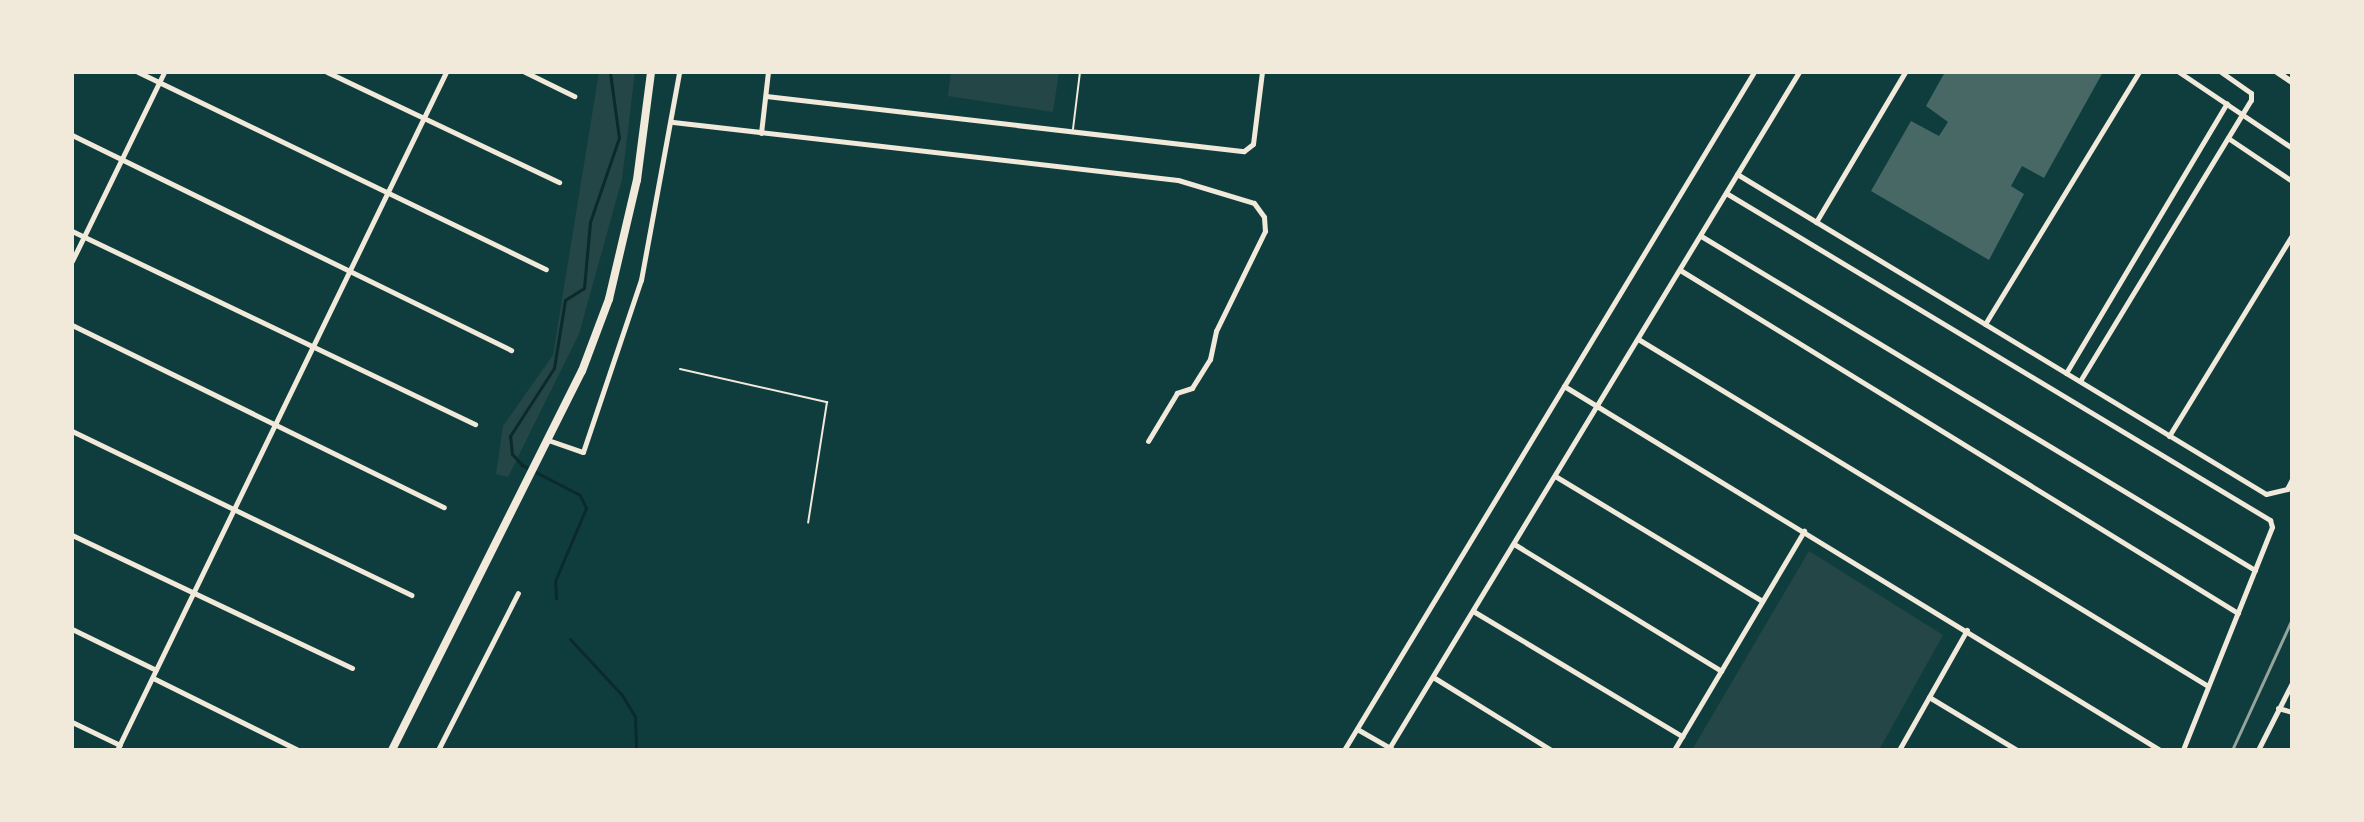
<!DOCTYPE html>
<style>
body{margin:0}
#map{position:relative;width:2364px;height:822px;overflow:hidden;background:#0f3d3e;font-family:"Roboto Condensed",sans-serif}
div>[style]{position:absolute}
.green>*{inset:0;background:#244646}
.stream>*{height:3px;margin:-1.5px;padding:0 1.5px;transform-origin:1.5px;border-radius:1.5px;background:#0a2a2b}
.building>*{inset:0;background:#486865}
.service>*{height:2px;margin:-1px;padding:0 1px;transform-origin:1px;border-radius:1px;background:#f1e9da}
.minor>*{height:5px;margin:-2.5px;padding:0 2.5px;transform-origin:2.5px;border-radius:2.5px;background:#f1e9da}
.tertiary>*{height:6px;margin:-3px;padding:0 3px;transform-origin:3px;border-radius:3px;background:#f1e9da}
.primary>*{height:8px;margin:-4px;padding:0 4px;transform-origin:4px;border-radius:4px;background:#f1e9da}
.rail>*{height:3px;margin:-1.5px;padding:0 1.5px;transform-origin:1.5px;border-radius:1.5px;background:#97a49c}
span{translate:-50% -50%;white-space:nowrap;text-align:center;line-height:1.15;-webkit-text-stroke:8px #f1e9da;paint-order:stroke}
.frame{position:absolute;inset:0;border:74px solid #f1e9da;pointer-events:none}
</style>
<div id="map">
<div class="green">
<div style="clip-path:polygon(599px 72px,635px 72px,622px 179px,579px 334px,508px 477px,496px 474px,503px 426px,553px 355px)"></div>
<div style="clip-path:polygon(951px 72px,1059px 72px,1053px 112px,948px 96px)"></div>
<div style="clip-path:polygon(1809px 551px,1943px 635px,1879px 750px,1692px 750px)"></div>
</div>
<div class="stream">
<div style="left:556px;top:598px;width:17px;rotate:-93deg"></div>
<div style="left:555px;top:581px;width:79px;rotate:-67deg"></div>
<div style="left:586px;top:508px;width:14px;rotate:-115deg"></div>
<div style="left:580px;top:495px;width:65px;rotate:-152.7deg"></div>
<div style="left:522px;top:465px;width:15px;rotate:-132deg"></div>
<div style="left:512px;top:454px;width:18px;rotate:-96deg"></div>
<div style="left:510px;top:436px;width:81px;rotate:-57.1deg"></div>
<div style="left:554px;top:368px;width:69px;rotate:-80.8deg"></div>
<div style="left:565px;top:300px;width:22px;rotate:-32deg"></div>
<div style="left:584px;top:288px;width:66px;rotate:-84.8deg"></div>
<div style="left:590px;top:222px;width:89px;rotate:-71deg"></div>
<div style="left:619px;top:138px;width:67px;rotate:-97.8deg"></div>
<div style="left:570px;top:639px;width:76px;rotate:47.1deg"></div>
<div style="left:622px;top:695px;width:26px;rotate:59deg"></div>
<div style="left:635px;top:717px;width:33px;rotate:88deg"></div>
</div>
<div class="building">
<div style="clip-path:polygon(1945px 72px,2103px 72px,2044px 178px,2022px 166px,2011px 186px,2024px 194px,1989px 260px,1871px 191px,1911px 121px,1939px 136px,1948px 122px,1926px 106px)"></div>
</div>
<div class="service">
<div style="left:1073px;top:129px;width:57px;rotate:-83deg"></div>
<div style="left:680px;top:369px;width:151px;rotate:12.7deg"></div>
<div style="left:827px;top:402px;width:122px;rotate:98.9deg"></div>
</div>
<div class="minor">
<div style="left:138px;top:72px;width:453px;rotate:25.8deg"></div>
<div style="left:327px;top:72px;width:257px;rotate:25.4deg"></div>
<div style="left:525px;top:72px;width:55px;rotate:26.1deg"></div>
<div style="left:2179px;top:72px;width:136px;rotate:33.9deg"></div>
<div style="left:766px;top:96px;width:481px;rotate:6.6deg"></div>
<div style="left:1244px;top:151px;width:11px;rotate:-38deg"></div>
<div style="left:1253px;top:144px;width:73px;rotate:-82.9deg"></div>
<div style="left:673px;top:122px;width:508px;rotate:6.55deg"></div>
<div style="left:1178px;top:180px;width:79px;rotate:16.8deg"></div>
<div style="left:1254px;top:203px;width:17px;rotate:54deg"></div>
<div style="left:1264px;top:217px;width:14px;rotate:86deg"></div>
<div style="left:1265px;top:231px;width:111px;rotate:116.1deg"></div>
<div style="left:1216px;top:331px;width:29px;rotate:102deg"></div>
<div style="left:1210px;top:359px;width:34px;rotate:122deg"></div>
<div style="left:1192px;top:388px;width:16px;rotate:162deg"></div>
<div style="left:1177px;top:393px;width:56px;rotate:121.1deg"></div>
<div style="left:761px;top:133px;width:61px;rotate:-83.5deg"></div>
<div style="left:72px;top:135px;width:489px;rotate:26.1deg"></div>
<div style="left:2228px;top:138px;width:77px;rotate:33.9deg"></div>
<div style="left:1737px;top:174px;width:618px;rotate:31.17deg"></div>
<div style="left:2266px;top:494px;width:22px;rotate:-13deg"></div>
<div style="left:2287px;top:489px;width:11px;rotate:-63deg"></div>
<div style="left:1726px;top:193px;width:635px;rotate:31.01deg"></div>
<div style="left:2270px;top:520px;width:7px;rotate:74deg"></div>
<div style="left:2272px;top:527px;width:240px;rotate:111.8deg"></div>
<div style="left:1816px;top:222px;width:174px;rotate:-59.3deg"></div>
<div style="left:72px;top:231px;width:447px;rotate:25.6deg"></div>
<div style="left:1701px;top:236px;width:647px;rotate:31.09deg"></div>
<div style="left:72px;top:261px;width:210px;rotate:-64deg"></div>
<div style="left:1680px;top:270px;width:655px;rotate:31.58deg"></div>
<div style="left:1985px;top:324px;width:295px;rotate:-58.6deg"></div>
<div style="left:72px;top:325px;width:414px;rotate:26.1deg"></div>
<div style="left:1638px;top:339px;width:667px;rotate:31.33deg"></div>
<div style="left:2066px;top:373px;width:314px;rotate:-59.2deg"></div>
<div style="left:2080px;top:381px;width:329px;rotate:-58.7deg"></div>
<div style="left:2251px;top:100px;width:7px;rotate:-90deg"></div>
<div style="left:2251px;top:93px;width:37px;rotate:-145deg"></div>
<div style="left:1564px;top:386px;width:698px;rotate:31.41deg"></div>
<div style="left:72px;top:431px;width:377px;rotate:25.8deg"></div>
<div style="left:2169px;top:436px;width:236px;rotate:-58.5deg"></div>
<div style="left:548px;top:440px;width:37px;rotate:19deg"></div>
<div style="left:583px;top:452px;width:182px;rotate:-71.4deg"></div>
<div style="left:641px;top:280px;width:211px;rotate:-79.6deg"></div>
<div style="left:1555px;top:476px;width:242px;rotate:31.1deg"></div>
<div style="left:72px;top:535px;width:310px;rotate:25.4deg"></div>
<div style="left:1514px;top:544px;width:243px;rotate:31.5deg"></div>
<div style="left:1473px;top:611px;width:244px;rotate:30.9deg"></div>
<div style="left:72px;top:629px;width:93px;rotate:26deg"></div>
<div style="left:1433px;top:677px;width:139px;rotate:31.7deg"></div>
<div style="left:153px;top:678px;width:162px;rotate:26.4deg"></div>
<div style="left:1929px;top:697px;width:103px;rotate:31.1deg"></div>
<div style="left:2278px;top:708px;width:15px;rotate:16deg"></div>
<div style="left:72px;top:722px;width:53px;rotate:25.6deg"></div>
<div style="left:1357px;top:729px;width:40px;rotate:29.7deg"></div>
<div style="left:117px;top:750px;width:754px;rotate:-64.11deg"></div>
<div style="left:438px;top:750px;width:176px;rotate:-63deg"></div>
<div style="left:1344px;top:750px;width:792px;rotate:-58.84deg"></div>
<div style="left:1388px;top:750px;width:793px;rotate:-58.78deg"></div>
<div style="left:1674px;top:750px;width:255px;rotate:-59.3deg"></div>
<div style="left:1899px;top:750px;width:138px;rotate:-60.5deg"></div>
<div style="left:2258px;top:750px;width:75px;rotate:-63.1deg"></div>
</div>
<div class="tertiary">
<div style="left:2277px;top:72px;width:18px;rotate:34deg"></div>
</div>
<div class="primary">
<div style="left:392px;top:750px;width:424px;rotate:-63.4deg"></div>
<div style="left:582px;top:371px;width:77px;rotate:-69.4deg"></div>
<div style="left:609px;top:299px;width:122px;rotate:-76.8deg"></div>
<div style="left:637px;top:180px;width:109px;rotate:-82.6deg"></div>
</div>
<div class="rail">
<div style="left:2232px;top:750px;width:144px;rotate:-65.4deg"></div>
</div>
<div class="frame"></div>
</div>
